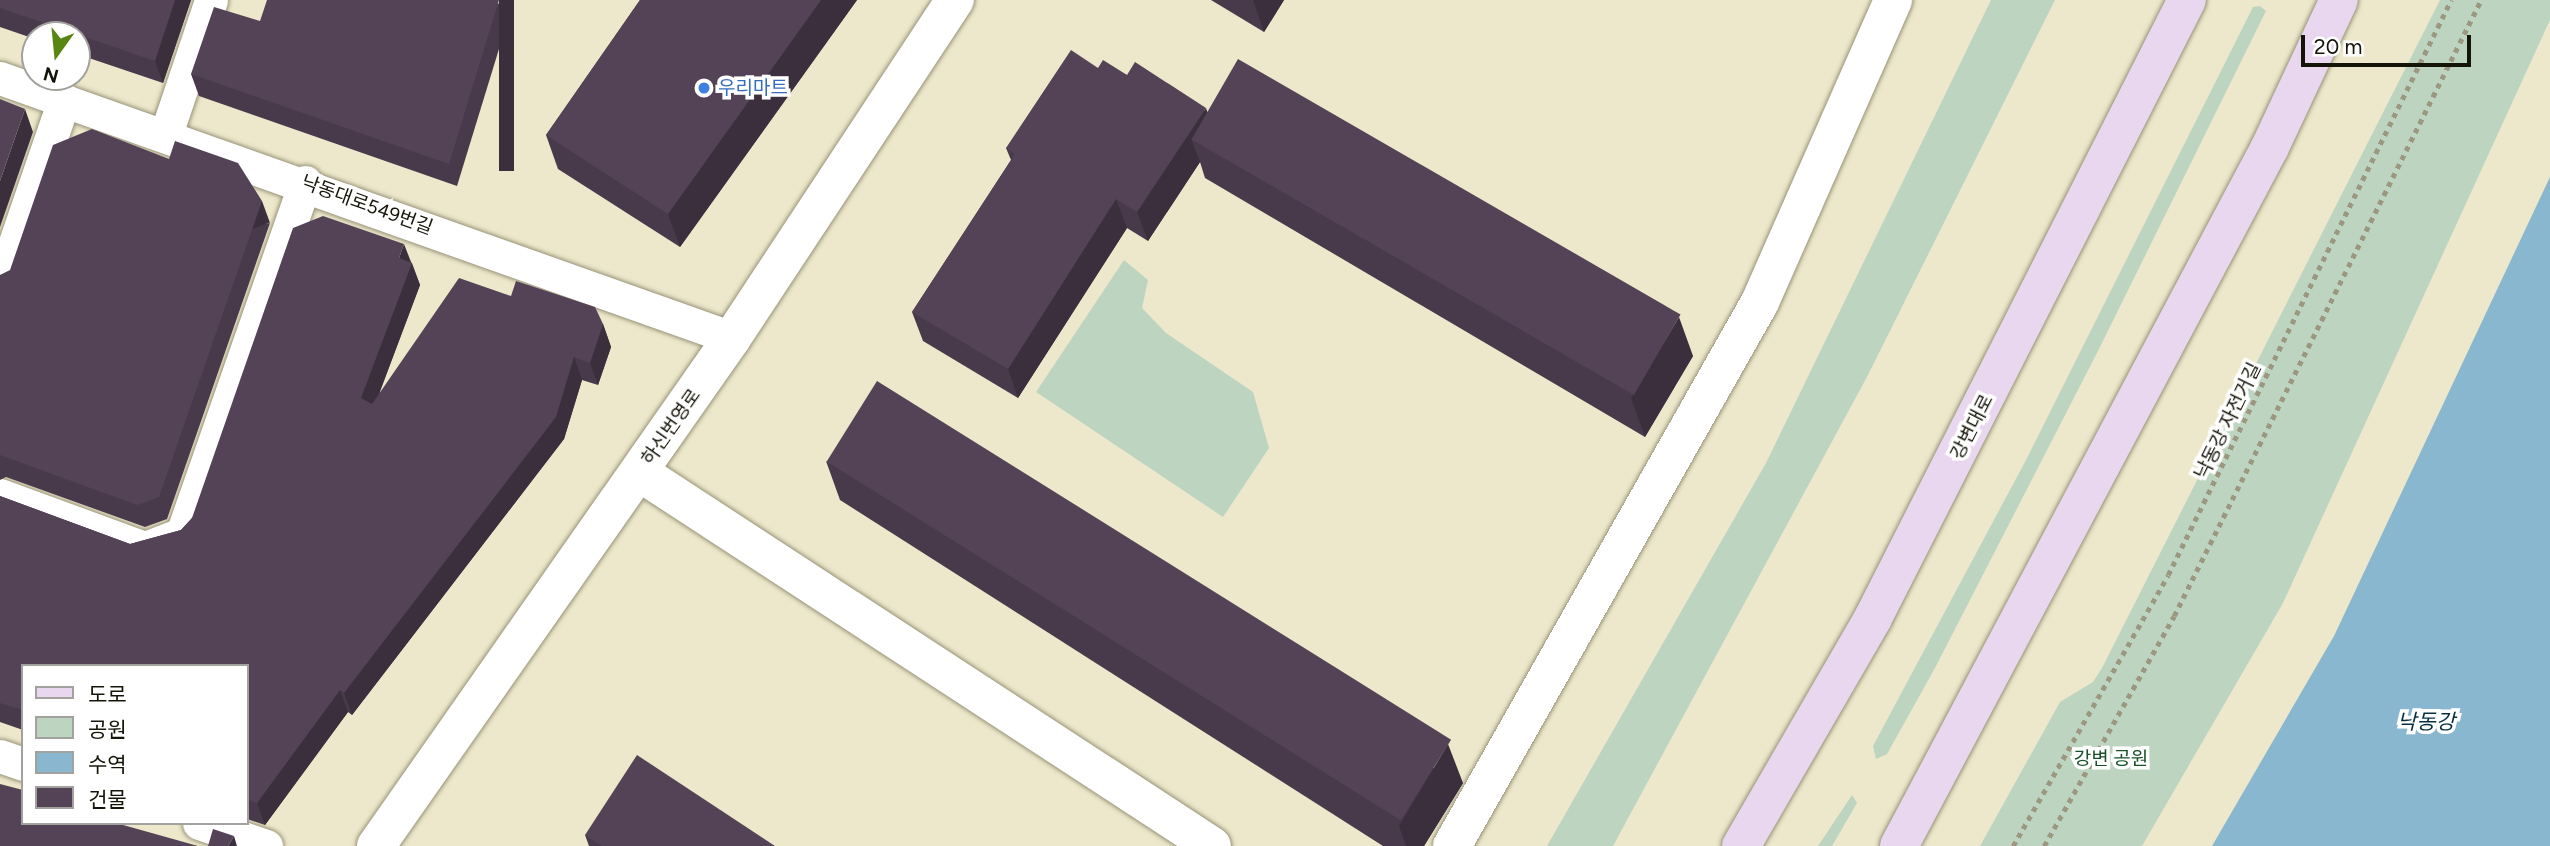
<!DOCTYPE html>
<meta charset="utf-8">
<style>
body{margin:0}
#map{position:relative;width:2550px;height:846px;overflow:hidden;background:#ede8cb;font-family:Figtree,"Noto Sans KR",sans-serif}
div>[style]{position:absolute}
.green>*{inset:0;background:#bdd4c0}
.water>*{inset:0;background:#89b7cf}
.path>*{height:4.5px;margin-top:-2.25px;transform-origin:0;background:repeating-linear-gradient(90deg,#9b9781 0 5px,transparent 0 10px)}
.roads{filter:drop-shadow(0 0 2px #979378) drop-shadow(0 0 2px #979378)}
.service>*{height:33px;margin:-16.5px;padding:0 16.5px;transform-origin:16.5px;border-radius:16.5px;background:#fff}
.minor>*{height:38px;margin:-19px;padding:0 19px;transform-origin:19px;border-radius:19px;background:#fff}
.tertiary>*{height:38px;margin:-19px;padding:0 19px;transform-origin:19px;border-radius:19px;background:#fff}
.secondary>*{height:38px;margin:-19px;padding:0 19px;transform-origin:19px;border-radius:19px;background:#e8d7ef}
.wall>*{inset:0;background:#483a4b}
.shaded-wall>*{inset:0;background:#3b2f3d;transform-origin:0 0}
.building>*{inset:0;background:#544357;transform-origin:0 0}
.dots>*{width:19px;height:19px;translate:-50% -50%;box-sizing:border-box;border:4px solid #fff;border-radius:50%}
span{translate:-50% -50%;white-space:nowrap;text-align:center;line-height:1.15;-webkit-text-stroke:7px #fff;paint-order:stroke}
.shop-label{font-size:19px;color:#366cbe}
.left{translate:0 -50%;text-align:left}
.street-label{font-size:19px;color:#151409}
.park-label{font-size:19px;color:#185128}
.water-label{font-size:21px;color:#062f41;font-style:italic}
.legend{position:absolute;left:21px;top:664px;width:228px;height:161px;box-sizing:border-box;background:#fff;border:2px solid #a1a19d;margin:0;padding:9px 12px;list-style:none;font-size:21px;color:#151409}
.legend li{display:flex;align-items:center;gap:14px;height:35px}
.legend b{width:35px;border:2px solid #a1a19d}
.north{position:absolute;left:21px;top:21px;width:70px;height:70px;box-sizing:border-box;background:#fff;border:2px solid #a1a19d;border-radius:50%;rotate:195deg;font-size:19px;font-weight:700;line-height:28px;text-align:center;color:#151409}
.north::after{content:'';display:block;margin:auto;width:24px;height:32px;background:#598512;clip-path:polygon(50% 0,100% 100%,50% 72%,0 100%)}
.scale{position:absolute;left:2301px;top:35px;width:170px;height:32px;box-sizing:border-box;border:4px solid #151409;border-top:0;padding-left:9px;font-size:21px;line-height:24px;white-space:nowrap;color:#151409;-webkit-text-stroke:5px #fff;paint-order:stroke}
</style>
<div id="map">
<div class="green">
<div style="clip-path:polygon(1991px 0,2055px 0,1868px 375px,1613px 846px,1547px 846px,1766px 463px)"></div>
<div style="clip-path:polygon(2440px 0,2550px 0,2550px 20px,2283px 603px,2142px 846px,1980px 846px,2060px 702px,2093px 682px,2102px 668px)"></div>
<div style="clip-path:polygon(2260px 6px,2266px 11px,2098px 351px,1935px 668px,1887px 754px,1876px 759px,1873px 746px,2026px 460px,2253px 7px)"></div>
<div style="clip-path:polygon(1124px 260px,1148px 280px,1142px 308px,1166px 333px,1253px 392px,1269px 448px,1223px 517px,1036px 392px)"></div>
<div style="clip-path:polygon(1852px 795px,1857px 803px,1832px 846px,1818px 846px)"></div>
</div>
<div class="water">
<div style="clip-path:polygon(2550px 177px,2550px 846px,2212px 846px,2334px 636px)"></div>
</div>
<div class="path">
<div style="left:2013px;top:846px;width:312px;rotate:-60.2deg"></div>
<div style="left:2168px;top:575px;width:641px;rotate:-63.79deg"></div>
<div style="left:2044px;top:846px;width:264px;rotate:-60.5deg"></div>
<div style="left:2174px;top:616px;width:688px;rotate:-63.51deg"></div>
</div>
<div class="roads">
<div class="service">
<div style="left:0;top:78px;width:777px;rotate:19.55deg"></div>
<div style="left:166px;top:134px;width:141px;rotate:-71.4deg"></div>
<div style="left:0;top:286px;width:197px;rotate:-71deg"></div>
<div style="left:0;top:495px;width:154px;rotate:20.1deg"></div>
<div style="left:145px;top:548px;width:40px;rotate:-21deg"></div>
<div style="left:182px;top:534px;width:373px;rotate:-70.7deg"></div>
<div style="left:0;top:756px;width:24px;rotate:19deg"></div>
<div style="left:199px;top:823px;width:71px;rotate:18.9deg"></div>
</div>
<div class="minor">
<div style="left:639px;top:472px;width:684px;rotate:33.13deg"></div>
<div style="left:1452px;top:846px;width:625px;rotate:-60.48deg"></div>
<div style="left:1760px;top:302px;width:330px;rotate:-66.2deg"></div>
</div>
<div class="tertiary">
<div style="left:376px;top:846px;width:620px;rotate:-54.98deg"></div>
<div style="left:732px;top:338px;width:405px;rotate:-56.6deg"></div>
</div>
<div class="secondary">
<div style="left:1741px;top:846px;width:263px;rotate:-59.9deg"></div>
<div style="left:1873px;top:618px;width:693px;rotate:-63.07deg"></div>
<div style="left:1899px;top:846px;width:791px;rotate:-62.04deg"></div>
<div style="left:2270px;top:147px;width:162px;rotate:-64.9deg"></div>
</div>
</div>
<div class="wall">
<div style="clip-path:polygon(0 0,191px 0,163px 83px,77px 54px,77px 35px,35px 35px,35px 39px,0 27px)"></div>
<div style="clip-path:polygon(514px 0,457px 186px,199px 96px,191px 74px)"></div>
<div style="clip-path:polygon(640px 0,857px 0,680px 247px,558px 169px,546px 135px)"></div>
<div style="clip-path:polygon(1211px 0,1284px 0,1264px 32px)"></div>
<div style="clip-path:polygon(1098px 68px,1127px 75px,1207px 112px,1693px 356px,1645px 437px,1205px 178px,1200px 162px,1148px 241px,1127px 228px,1018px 398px,923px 341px,912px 312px,1011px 160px,1006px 148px)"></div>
<div style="clip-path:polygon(270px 223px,167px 519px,145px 527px,6px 477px,0 480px,0 275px)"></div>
<div style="clip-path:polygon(410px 262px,412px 263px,420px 285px,379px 393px,511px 296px,603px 324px,611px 347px,598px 385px,582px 380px,564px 439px,352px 715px,348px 712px,265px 825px,247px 819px,247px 666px,23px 666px,23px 730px,0 722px,0 496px,130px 544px,181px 530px,192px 518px)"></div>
<div style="clip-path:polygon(826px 461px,1463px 783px,1424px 846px,1383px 846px,840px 500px)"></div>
<div style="clip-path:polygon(585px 835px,775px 846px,589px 846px)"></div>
</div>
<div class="shaded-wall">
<div style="clip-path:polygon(175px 0,191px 0,163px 83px,155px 61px)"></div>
<div style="left:499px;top:0;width:15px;height:171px"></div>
<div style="clip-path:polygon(821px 0,857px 0,680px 247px,668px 214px)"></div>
<div style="clip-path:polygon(1253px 0,1284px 0,1264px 32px)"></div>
<div style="clip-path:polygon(1206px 108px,1216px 137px,1191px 139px,1200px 162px,1148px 241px,1137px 212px)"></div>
<div style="clip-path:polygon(25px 109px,33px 132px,0 227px,0 181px)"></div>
<div style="clip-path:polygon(1116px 199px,1127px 228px,1018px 398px,1008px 369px)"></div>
<div style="left:262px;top:201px;width:23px;height:313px;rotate:70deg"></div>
<div style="clip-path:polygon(404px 244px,420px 285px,369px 421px,361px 398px,399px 258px)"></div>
<div style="clip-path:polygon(1679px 317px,1693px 356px,1645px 437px,1631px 398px)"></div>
<div style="clip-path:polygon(603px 324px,611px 347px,598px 385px,590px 363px)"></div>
<div style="clip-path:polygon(574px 357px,582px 380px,564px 439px,352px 715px,344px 693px)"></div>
<div style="clip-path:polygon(340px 690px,348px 712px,265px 825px,257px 803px)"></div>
<div style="clip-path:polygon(1448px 744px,1463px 783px,1424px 846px,1406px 846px,1399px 826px)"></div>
<div style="clip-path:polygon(234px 836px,237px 846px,228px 846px)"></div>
</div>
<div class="building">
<div style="clip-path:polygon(0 0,175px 0,155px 61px,0 8px)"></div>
<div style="clip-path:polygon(267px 0,499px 0,449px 164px,191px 74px,214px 7px,260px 21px)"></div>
<div style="clip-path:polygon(640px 0,821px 0,668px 214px,546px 135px)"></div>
<div style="clip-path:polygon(1071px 50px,1098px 68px,1103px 60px,1127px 75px,1135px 62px,1206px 108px,1137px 212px,1116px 199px,1008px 369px,912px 312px,1015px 154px,1006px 148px)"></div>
<div style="left:1238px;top:59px;width:511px;height:93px;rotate:30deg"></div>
<div style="clip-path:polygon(0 99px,25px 109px,0 181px)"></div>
<div style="clip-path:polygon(92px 129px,169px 159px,175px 141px,238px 163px,262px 201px,159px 497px,137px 505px,0 455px,0 275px,10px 270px,53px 145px)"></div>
<div style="clip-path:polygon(323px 216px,404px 244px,399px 258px,412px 263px,361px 398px,372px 404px,459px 278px,511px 296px,516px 281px,595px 307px,603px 324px,590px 363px,574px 357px,556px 417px,344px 693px,340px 690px,257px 803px,247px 799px,247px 666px,23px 666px,23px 710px,0 703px,0 496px,130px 544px,181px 530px,192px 518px,293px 228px)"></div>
<div style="left:877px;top:381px;width:677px;height:95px;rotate:32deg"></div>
<div style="clip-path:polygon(637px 755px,775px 846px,602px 846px,585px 835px)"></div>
<div style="clip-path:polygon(0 784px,23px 790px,23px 823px,116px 823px,198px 846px,0 846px)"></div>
<div style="clip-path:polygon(213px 829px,234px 836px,228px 846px,208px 846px)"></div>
</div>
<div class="dots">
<div style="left:704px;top:88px;background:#3f7fe0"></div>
</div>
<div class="shop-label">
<span class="left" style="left:718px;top:88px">우리마트</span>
</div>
<div class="street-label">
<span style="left:367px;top:205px;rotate:20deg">낙동대로549번길</span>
<span style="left:2228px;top:421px;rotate:-64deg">낙동강 자전거길</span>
<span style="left:671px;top:427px;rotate:-55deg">하신번영로</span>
<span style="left:1972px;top:427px;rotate:-63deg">강변대로</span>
</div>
<div class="park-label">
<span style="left:2111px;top:759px">강변 공원</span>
</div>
<div class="water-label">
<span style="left:2426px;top:722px">낙동강</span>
</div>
<ul class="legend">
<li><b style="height:9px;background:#e8d7ef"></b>도로</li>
<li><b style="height:19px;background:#bdd4c0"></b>공원</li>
<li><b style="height:19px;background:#89b7cf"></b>수역</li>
<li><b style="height:19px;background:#544357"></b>건물</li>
</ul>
<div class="north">N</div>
<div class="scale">20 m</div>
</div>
